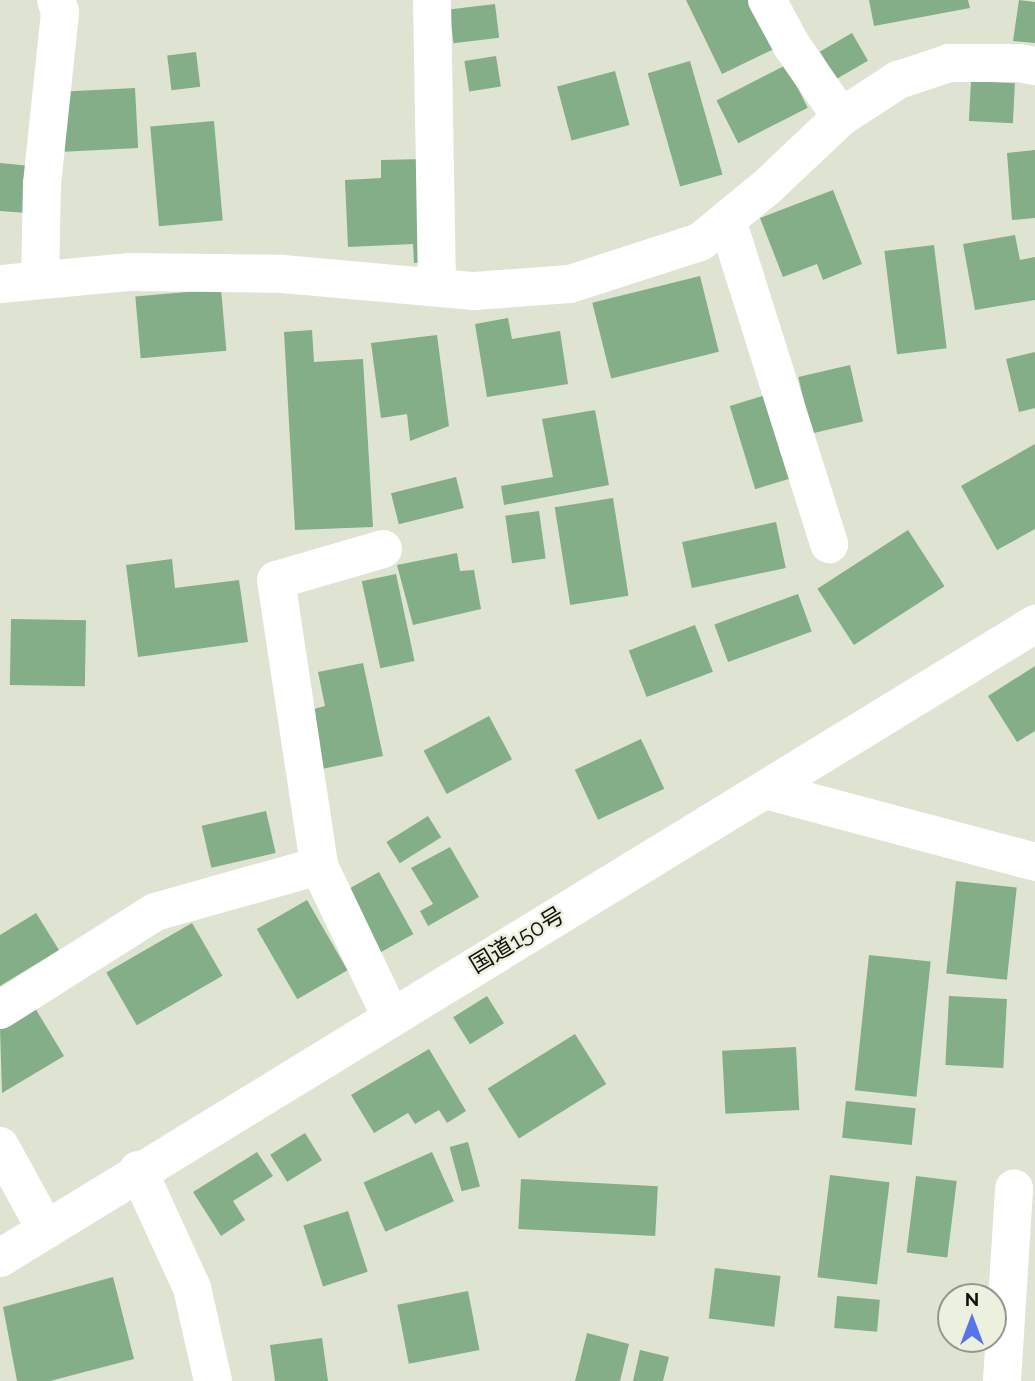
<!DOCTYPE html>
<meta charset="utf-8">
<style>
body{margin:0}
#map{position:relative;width:1035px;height:1381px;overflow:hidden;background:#dfe3d2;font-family:Raleway,"Noto Sans JP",sans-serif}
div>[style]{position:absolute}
.building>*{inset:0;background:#83ae88;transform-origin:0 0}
.minor>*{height:38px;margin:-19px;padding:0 19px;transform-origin:19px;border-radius:19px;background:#fff}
.tertiary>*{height:38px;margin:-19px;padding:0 19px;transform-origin:19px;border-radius:19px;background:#fff}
.trunk>*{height:38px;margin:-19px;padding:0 19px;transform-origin:19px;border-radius:19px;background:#fff}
span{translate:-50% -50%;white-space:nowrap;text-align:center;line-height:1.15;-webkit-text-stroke:5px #ecf0df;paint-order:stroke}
.street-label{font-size:23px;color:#11120d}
.north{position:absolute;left:937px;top:1283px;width:70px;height:70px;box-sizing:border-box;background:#ecf0df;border:2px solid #94978b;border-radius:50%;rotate:0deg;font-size:19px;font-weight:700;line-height:28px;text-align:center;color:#11120d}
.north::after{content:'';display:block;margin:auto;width:24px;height:32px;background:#5774e9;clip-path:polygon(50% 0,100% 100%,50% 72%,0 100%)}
</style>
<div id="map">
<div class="building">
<div style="clip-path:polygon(686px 0,749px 0,774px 49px,722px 74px)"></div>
<div style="clip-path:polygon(869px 0,968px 0,970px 8px,874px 26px)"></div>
<div style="clip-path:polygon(1019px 0,1035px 2px,1035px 43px,1013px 41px)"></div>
<div style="left:495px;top:4px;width:34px;height:46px;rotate:83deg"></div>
<div style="left:852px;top:33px;width:32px;height:37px;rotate:60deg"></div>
<div style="left:196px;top:52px;width:35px;height:29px;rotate:83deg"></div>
<div style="left:496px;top:56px;width:31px;height:32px;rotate:81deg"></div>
<div style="left:690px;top:61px;width:118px;height:44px;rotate:74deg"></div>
<div style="left:786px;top:65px;width:48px;height:78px;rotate:63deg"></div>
<div style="left:615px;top:71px;width:56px;height:60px;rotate:75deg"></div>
<div style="left:971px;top:81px;width:44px;height:40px;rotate:3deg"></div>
<div style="left:135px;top:88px;width:60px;height:74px;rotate:87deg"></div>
<div style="left:214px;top:121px;width:100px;height:64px;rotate:85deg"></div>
<div style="clip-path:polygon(1035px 150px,1035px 218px,1012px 220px,1007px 153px)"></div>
<div style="clip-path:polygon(425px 159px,429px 262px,414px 263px,413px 244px,348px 247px,345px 180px,381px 178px,381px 160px)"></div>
<div style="clip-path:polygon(0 163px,31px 166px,27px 213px,0 211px)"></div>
<div style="clip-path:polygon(833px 190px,862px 264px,823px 280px,817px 264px,783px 277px,760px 218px)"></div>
<div style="clip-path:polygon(1015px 235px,1020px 260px,1035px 257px,1035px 300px,975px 310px,963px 244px)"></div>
<div style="left:934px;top:245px;width:104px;height:50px;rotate:83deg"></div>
<div style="left:700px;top:276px;width:78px;height:111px;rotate:76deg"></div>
<div style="left:221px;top:289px;width:62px;height:86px;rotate:85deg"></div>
<div style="clip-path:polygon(508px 318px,512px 339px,560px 331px,568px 384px,487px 397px,475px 324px)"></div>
<div style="clip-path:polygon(312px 330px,314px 362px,363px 359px,373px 527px,295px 530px,284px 332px)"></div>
<div style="clip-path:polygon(437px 335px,449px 426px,410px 441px,407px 414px,381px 418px,371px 343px)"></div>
<div style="clip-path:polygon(1035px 352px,1035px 408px,1019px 412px,1006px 359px)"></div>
<div style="left:850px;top:365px;width:58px;height:53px;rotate:77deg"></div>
<div style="left:769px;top:394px;width:87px;height:41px;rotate:73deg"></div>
<div style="clip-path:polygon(595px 410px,609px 485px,504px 505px,501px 486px,553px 477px,542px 419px)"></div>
<div style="clip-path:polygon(1035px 444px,1035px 529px,997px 550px,961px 486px)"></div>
<div style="left:456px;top:477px;width:32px;height:67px;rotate:76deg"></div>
<div style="left:613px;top:498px;width:99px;height:59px;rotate:81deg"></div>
<div style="left:539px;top:511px;width:48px;height:34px;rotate:82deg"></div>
<div style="left:776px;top:522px;width:47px;height:96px;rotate:78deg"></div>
<div style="left:908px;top:530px;width:67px;height:108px;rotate:57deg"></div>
<div style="clip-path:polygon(457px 553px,460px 571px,474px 570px,481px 609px,413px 625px,397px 565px)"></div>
<div style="clip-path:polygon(172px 559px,175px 588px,239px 580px,248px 642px,138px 657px,126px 565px)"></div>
<div style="left:396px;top:574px;width:89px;height:35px;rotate:78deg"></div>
<div style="left:798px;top:594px;width:40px;height:89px;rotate:70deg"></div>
<div style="left:11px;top:619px;width:75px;height:66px;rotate:1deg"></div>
<div style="left:695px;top:625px;width:50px;height:71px;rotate:69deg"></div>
<div style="clip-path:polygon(363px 663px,383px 756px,322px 769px,310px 710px,325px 706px,318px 672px)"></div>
<div style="clip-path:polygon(1035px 666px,1035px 731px,1017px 742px,988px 696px)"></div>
<div style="left:489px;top:716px;width:49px;height:74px;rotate:62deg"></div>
<div style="left:641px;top:739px;width:55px;height:73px;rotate:65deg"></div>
<div style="left:266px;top:811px;width:43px;height:66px;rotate:77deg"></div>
<div style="left:428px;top:816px;width:25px;height:49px;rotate:58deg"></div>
<div style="clip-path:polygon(450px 847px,479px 897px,428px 926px,420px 911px,433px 904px,411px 868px)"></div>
<div style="left:379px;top:872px;width:71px;height:39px;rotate:61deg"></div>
<div style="left:956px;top:881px;width:61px;height:93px;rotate:6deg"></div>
<div style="left:307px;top:900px;width:81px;height:58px;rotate:60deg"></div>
<div style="clip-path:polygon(36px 913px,59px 950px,0 986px,0 935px)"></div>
<div style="left:192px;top:923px;width:61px;height:99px;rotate:60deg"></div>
<div style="left:869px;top:955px;width:62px;height:136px;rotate:6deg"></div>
<div style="left:487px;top:996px;width:32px;height:40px;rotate:58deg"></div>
<div style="left:949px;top:996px;width:58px;height:69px;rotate:3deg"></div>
<div style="clip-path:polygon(35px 1008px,64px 1056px,2px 1093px,0 1028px)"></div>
<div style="left:575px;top:1034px;width:59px;height:103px;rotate:58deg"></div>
<div style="left:796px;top:1047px;width:63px;height:74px;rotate:87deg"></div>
<div style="clip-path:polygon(429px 1049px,466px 1111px,447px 1123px,439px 1110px,415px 1124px,408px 1113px,374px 1133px,351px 1095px)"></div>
<div style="left:846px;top:1101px;width:70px;height:37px;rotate:6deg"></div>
<div style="left:305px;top:1133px;width:32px;height:41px;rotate:58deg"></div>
<div style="left:468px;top:1142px;width:46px;height:19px;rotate:75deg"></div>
<div style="clip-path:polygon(257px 1152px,273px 1176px,233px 1201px,245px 1220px,221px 1236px,193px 1192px)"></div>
<div style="left:432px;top:1152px;width:54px;height:75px;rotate:66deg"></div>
<div style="left:830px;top:1175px;width:60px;height:103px;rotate:7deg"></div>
<div style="left:916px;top:1176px;width:41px;height:77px;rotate:7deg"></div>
<div style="left:521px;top:1179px;width:137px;height:50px;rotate:3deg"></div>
<div style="left:348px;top:1211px;width:64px;height:47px;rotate:72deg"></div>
<div style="left:715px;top:1268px;width:66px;height:51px;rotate:7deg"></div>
<div style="clip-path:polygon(113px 1277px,134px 1359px,50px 1381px,17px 1381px,3px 1307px)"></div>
<div style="left:468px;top:1291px;width:60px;height:72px;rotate:79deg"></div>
<div style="left:837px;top:1296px;width:43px;height:32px;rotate:5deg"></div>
<div style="clip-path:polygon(587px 1333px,629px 1344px,620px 1381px,575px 1381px)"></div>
<div style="clip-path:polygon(322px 1338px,328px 1381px,275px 1381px,270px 1345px)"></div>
<div style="clip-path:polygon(640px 1350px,669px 1357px,663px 1381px,633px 1381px)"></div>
</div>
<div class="minor">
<div style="left:432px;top:0;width:287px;rotate:89deg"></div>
<div style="left:767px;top:0;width:52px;rotate:61.5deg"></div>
<div style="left:792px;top:46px;width:86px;rotate:55.4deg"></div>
<div style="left:727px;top:220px;width:340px;rotate:72.5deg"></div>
<div style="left:40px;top:280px;width:96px;rotate:-88.8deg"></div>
<div style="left:42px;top:184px;width:173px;rotate:-84deg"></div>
<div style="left:60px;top:12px;width:13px;rotate:-108deg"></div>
<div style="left:0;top:284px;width:131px;rotate:-5.3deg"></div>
<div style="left:130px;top:272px;width:153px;rotate:0.7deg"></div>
<div style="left:283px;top:274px;width:192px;rotate:5.1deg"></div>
<div style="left:474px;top:291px;width:96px;rotate:-4.2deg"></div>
<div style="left:570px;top:284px;width:137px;rotate:-17.9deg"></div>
<div style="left:700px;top:242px;width:87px;rotate:-39.4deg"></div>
<div style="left:767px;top:187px;width:102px;rotate:-43.4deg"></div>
<div style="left:841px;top:117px;width:68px;rotate:-33deg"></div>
<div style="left:898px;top:80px;width:54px;rotate:-18.4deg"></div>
<div style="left:949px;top:63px;width:70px"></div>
<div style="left:1019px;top:63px;width:16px;rotate:11deg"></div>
<div style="left:383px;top:549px;width:111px;rotate:163.8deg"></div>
<div style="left:276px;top:580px;width:289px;rotate:81.4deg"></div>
<div style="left:319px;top:866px;width:167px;rotate:64.5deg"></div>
<div style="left:765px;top:790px;width:279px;rotate:14.9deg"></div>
<div style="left:0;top:1010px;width:183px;rotate:-32.3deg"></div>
<div style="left:155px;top:912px;width:170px;rotate:-15.7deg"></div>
<div style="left:0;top:1146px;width:96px;rotate:61.3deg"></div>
<div style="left:1002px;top:1381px;width:193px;rotate:-86.4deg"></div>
</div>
<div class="tertiary">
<div style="left:138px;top:1170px;width:130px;rotate:65.4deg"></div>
<div style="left:192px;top:1288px;width:95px;rotate:77.3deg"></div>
</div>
<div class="trunk">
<div style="left:0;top:1258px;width:1214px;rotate:-31.49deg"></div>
</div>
<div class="street-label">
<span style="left:517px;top:940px;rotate:-31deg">国道150号</span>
</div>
<div class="north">N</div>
</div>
